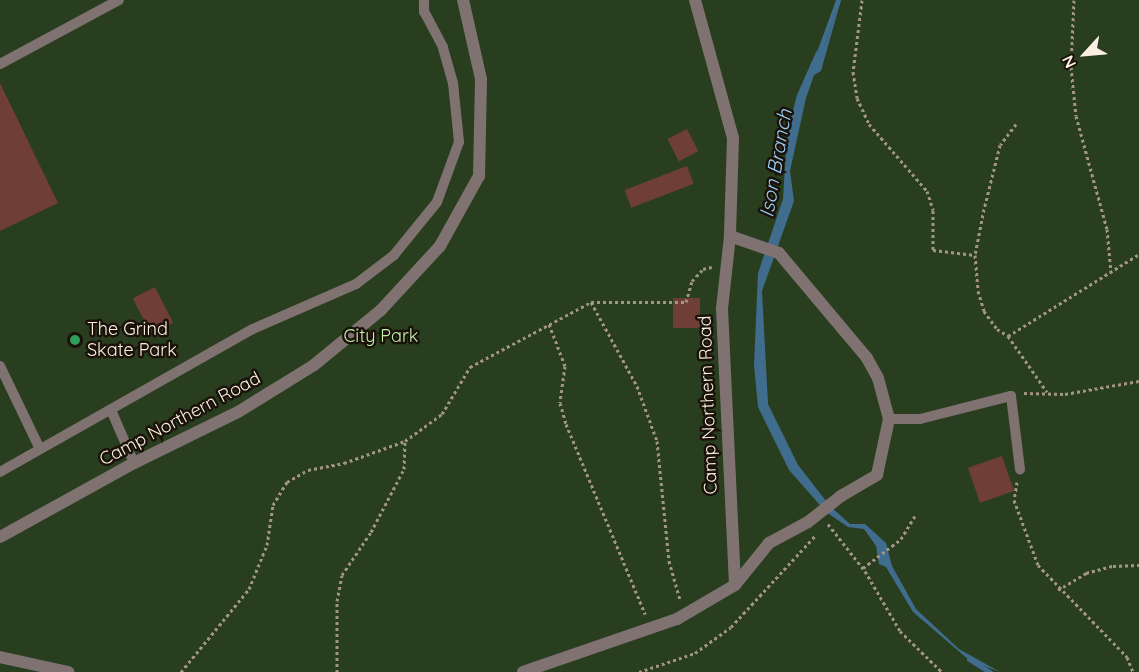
<!DOCTYPE html>
<style>
body{margin:0}
#map{position:relative;width:1139px;height:672px;overflow:hidden;background:#382812;font-family:Quicksand,sans-serif}
div>[style]{position:absolute}
.green>*{inset:0;background:#283e1f;transform-origin:0 0}
.water>*{inset:0;background:#406d8d}
.stream>*{height:5px;margin:-2.5px;padding:0 2.5px;transform-origin:2.5px;border-radius:2.5px;background:#406d8d}
.building>*{inset:0;background:#6f3e34;transform-origin:0 0}
.path>*{height:3px;margin-top:-1.5px;transform-origin:0;background:repeating-linear-gradient(90deg,#a29583 0 3px,transparent 0 6px)}
.lane>*{height:10px;margin:-5px;padding:0 5px;transform-origin:5px;border-radius:5px;background:#817272}
.street>*{height:12px;margin:-6px;padding:0 6px;transform-origin:6px;border-radius:6px;background:#817272}
.dots>*{width:16px;height:16px;translate:-50% -50%;box-sizing:border-box;border:3px solid #1a1209;border-radius:50%}
span{translate:-50% -50%;white-space:nowrap;text-align:center;line-height:1.15;-webkit-text-stroke:5px #1a1209;paint-order:stroke}
.poi-label{font-size:18px;color:#fbf0e3}
.left{translate:0 -50%;text-align:left}
.park-label{font-size:18px;color:#bfefac}
.street-label{font-size:18px;color:#fbf0e3}
.water-label{font-size:20px;color:#98cff8;font-style:italic}
.north{position:absolute;left:1055px;top:24px;width:60px;height:60px;-webkit-text-stroke:4px #1a1209;paint-order:stroke;rotate:244deg;font-size:16px;font-weight:700;line-height:24px;text-align:center;color:#fbf0e3}
.north::after{content:'';display:block;margin:auto;width:21px;height:27px;background:#fbf0e3;clip-path:polygon(50% 0,100% 100%,50% 72%,0 100%)}
</style>
<div id="map">
<div class="green">
<div style="left:0;top:0;width:1139px;height:672px"></div>
</div>
<div class="water">
<div style="clip-path:polygon(841px 0,821px 71px,814px 75px,806px 98px,790px 171px,794px 201px,762px 291px,768px 404px,798px 465px,830px 506px,850px 524px,865px 524px,886px 543px,892px 566px,916px 609px,959px 649px,1000px 672px,969px 660px,913px 612px,886px 567px,879px 564px,876px 546px,864px 529px,848px 527px,826px 512px,789px 470px,758px 407px,754px 365px,758px 273px,783px 199px,787px 134px,797px 95px,816px 52px,825px 45px)"></div>
</div>
<div class="stream">
<div style="left:819px;top:52px;width:55px;rotate:-69.9deg"></div>
<div style="left:969px;top:659px;width:25px;rotate:32deg"></div>
</div>
<div class="building">
<div style="clip-path:polygon(0 83px,58px 203px,0 231px)"></div>
<div style="left:687px;top:129px;width:25px;height:22px;rotate:63deg"></div>
<div style="left:687px;top:166px;width:19px;height:67px;rotate:69deg"></div>
<div style="left:155px;top:287px;width:40px;height:25px;rotate:63deg"></div>
<div style="left:673px;top:298px;width:27px;height:30px"></div>
<div style="left:1002px;top:456px;width:37px;height:36px;rotate:71deg"></div>
</div>
<div class="path">
<div style="left:862px;top:0;width:73px;rotate:97.1deg"></div>
<div style="left:853px;top:72px;width:26px;rotate:81deg"></div>
<div style="left:857px;top:98px;width:29px;rotate:65deg"></div>
<div style="left:869px;top:124px;width:89px;rotate:49.1deg"></div>
<div style="left:927px;top:191px;width:20px;rotate:72deg"></div>
<div style="left:933px;top:210px;width:40px;rotate:90deg"></div>
<div style="left:933px;top:250px;width:42px;rotate:6.8deg"></div>
<div style="left:1074px;top:0;width:67px;rotate:92.6deg"></div>
<div style="left:1071px;top:67px;width:49px;rotate:84.2deg"></div>
<div style="left:1076px;top:116px;width:117px;rotate:74.7deg"></div>
<div style="left:1107px;top:229px;width:44px;rotate:84.8deg"></div>
<div style="left:1016px;top:124px;width:26px;rotate:127deg"></div>
<div style="left:1000px;top:145px;width:66px;rotate:104deg"></div>
<div style="left:984px;top:209px;width:47px;rotate:101.1deg"></div>
<div style="left:975px;top:255px;width:36px;rotate:85deg"></div>
<div style="left:978px;top:291px;width:21px;rotate:73deg"></div>
<div style="left:984px;top:311px;width:22px;rotate:54deg"></div>
<div style="left:997px;top:329px;width:13px;rotate:32deg"></div>
<div style="left:1008px;top:336px;width:68px;rotate:55.1deg"></div>
<div style="left:591px;top:302px;width:96px;rotate:61.3deg"></div>
<div style="left:637px;top:386px;width:59px;rotate:70deg"></div>
<div style="left:657px;top:441px;width:121px;rotate:84.3deg"></div>
<div style="left:669px;top:561px;width:41px;rotate:74.2deg"></div>
<div style="left:549px;top:324px;width:45px;rotate:69.1deg"></div>
<div style="left:565px;top:366px;width:37px;rotate:98deg"></div>
<div style="left:560px;top:403px;width:22px;rotate:74deg"></div>
<div style="left:566px;top:424px;width:206px;rotate:67.4deg"></div>
<div style="left:1008px;top:336px;width:155px;rotate:-32deg"></div>
<div style="left:1024px;top:393px;width:41px;rotate:1.4deg"></div>
<div style="left:1065px;top:394px;width:75px;rotate:-10deg"></div>
<div style="left:1017px;top:482px;width:18px;rotate:99deg"></div>
<div style="left:1014px;top:500px;width:69px;rotate:69.7deg"></div>
<div style="left:1038px;top:565px;width:128px;rotate:45.9deg"></div>
<div style="left:1127px;top:657px;width:16px;rotate:68deg"></div>
<div style="left:828px;top:524px;width:60px;rotate:51.8deg"></div>
<div style="left:865px;top:571px;width:69px;rotate:59.7deg"></div>
<div style="left:900px;top:631px;width:59px;rotate:44.3deg"></div>
<div style="left:863px;top:568px;width:48px;rotate:-37.3deg"></div>
<div style="left:901px;top:539px;width:27px;rotate:-59deg"></div>
<div style="left:1058px;top:590px;width:33px;rotate:-31deg"></div>
<div style="left:1086px;top:573px;width:28px;rotate:-15deg"></div>
<div style="left:1113px;top:566px;width:26px;rotate:-2deg"></div>
<div style="left:181px;top:672px;width:107px;rotate:-50.7deg"></div>
<div style="left:249px;top:589px;width:48px;rotate:-67.8deg"></div>
<div style="left:267px;top:545px;width:40px;rotate:-81.5deg"></div>
<div style="left:273px;top:505px;width:27px;rotate:-59deg"></div>
<div style="left:287px;top:482px;width:24px;rotate:-30deg"></div>
<div style="left:308px;top:470px;width:37px;rotate:-11deg"></div>
<div style="left:344px;top:463px;width:65px;rotate:-19.8deg"></div>
<div style="left:405px;top:441px;width:46px;rotate:-36.1deg"></div>
<div style="left:442px;top:414px;width:55px;rotate:-59.2deg"></div>
<div style="left:470px;top:367px;width:137px;rotate:-28.2deg"></div>
<div style="left:591px;top:302px;width:95px"></div>
<div style="left:686px;top:302px;width:22px;rotate:-74deg"></div>
<div style="left:692px;top:281px;width:16px;rotate:-47deg"></div>
<div style="left:703px;top:269px;width:9px;rotate:-13deg"></div>
<div style="left:337px;top:672px;width:71px;rotate:-90deg"></div>
<div style="left:337px;top:601px;width:26px;rotate:-79deg"></div>
<div style="left:342px;top:575px;width:52px;rotate:-56deg"></div>
<div style="left:371px;top:532px;width:71px;rotate:-62.4deg"></div>
<div style="left:404px;top:469px;width:28px;rotate:-88deg"></div>
<div style="left:639px;top:672px;width:59px;rotate:-18.7deg"></div>
<div style="left:695px;top:653px;width:44px;rotate:-35.8deg"></div>
<div style="left:731px;top:627px;width:125px;rotate:-47.3deg"></div>
</div>
<div class="lane">
<div style="left:0;top:64px;width:135px;rotate:-28.3deg"></div>
<div style="left:0;top:366px;width:92px;rotate:64.3deg"></div>
<div style="left:111px;top:410px;width:58px;rotate:66.5deg"></div>
<div style="left:889px;top:419px;width:31px"></div>
<div style="left:920px;top:419px;width:94px;rotate:-14.2deg"></div>
<div style="left:1011px;top:396px;width:74px;rotate:83deg"></div>
<div style="left:0;top:472px;width:291px;rotate:-29.5deg"></div>
<div style="left:253px;top:329px;width:112px;rotate:-23.6deg"></div>
<div style="left:356px;top:284px;width:48px;rotate:-37.3deg"></div>
<div style="left:394px;top:255px;width:68px;rotate:-50.9deg"></div>
<div style="left:437px;top:202px;width:64px;rotate:-69.9deg"></div>
<div style="left:459px;top:142px;width:59px;rotate:-95.8deg"></div>
<div style="left:453px;top:83px;width:37px;rotate:-106deg"></div>
<div style="left:443px;top:47px;width:40px;rotate:-118deg"></div>
<div style="left:424px;top:12px;width:12px;rotate:-90deg"></div>
</div>
<div class="street">
<div style="left:695px;top:0;width:143px;rotate:74.6deg"></div>
<div style="left:733px;top:138px;width:98px;rotate:91.8deg"></div>
<div style="left:730px;top:236px;width:73px;rotate:96.3deg"></div>
<div style="left:722px;top:309px;width:276px;rotate:87.3deg"></div>
<div style="left:0;top:537px;width:153px;rotate:-28.9deg"></div>
<div style="left:134px;top:463px;width:116px;rotate:-26.1deg"></div>
<div style="left:238px;top:412px;width:89px;rotate:-31.7deg"></div>
<div style="left:314px;top:365px;width:87px;rotate:-39.4deg"></div>
<div style="left:381px;top:310px;width:87px;rotate:-47.3deg"></div>
<div style="left:440px;top:246px;width:80px;rotate:-60.9deg"></div>
<div style="left:479px;top:176px;width:97px;rotate:-88.8deg"></div>
<div style="left:481px;top:79px;width:81px;rotate:-102.8deg"></div>
<div style="left:0;top:657px;width:70px;rotate:12.4deg"></div>
<div style="left:523px;top:672px;width:163px;rotate:-19deg"></div>
<div style="left:677px;top:619px;width:67px;rotate:-30.4deg"></div>
<div style="left:735px;top:585px;width:54px;rotate:-51deg"></div>
<div style="left:769px;top:543px;width:44px;rotate:-28.3deg"></div>
<div style="left:808px;top:522px;width:42px;rotate:-38.2deg"></div>
<div style="left:841px;top:496px;width:42px;rotate:-30.3deg"></div>
<div style="left:877px;top:475px;width:57px;rotate:-77.9deg"></div>
<div style="left:889px;top:419px;width:42px;rotate:-105deg"></div>
<div style="left:878px;top:378px;width:23px;rotate:-119deg"></div>
<div style="left:867px;top:358px;width:137px;rotate:-130deg"></div>
<div style="left:779px;top:253px;width:52px;rotate:-160.9deg"></div>
</div>
<div class="dots">
<div style="left:75px;top:340px;background:#2e9e5b"></div>
</div>
<div class="poi-label">
<span class="left" style="left:87px;top:340px">The Grind<br>Skate Park</span>
</div>
<div class="park-label">
<span style="left:381px;top:336px">City Park</span>
</div>
<div class="street-label">
<span style="left:708px;top:405px;rotate:-92deg">Camp Northern Road</span>
<span style="left:180px;top:419px;rotate:-28deg">Camp Northern Road</span>
</div>
<div class="water-label">
<span style="left:775px;top:163px;rotate:-80deg">Ison Branch</span>
</div>
<div class="north">N</div>
</div>
